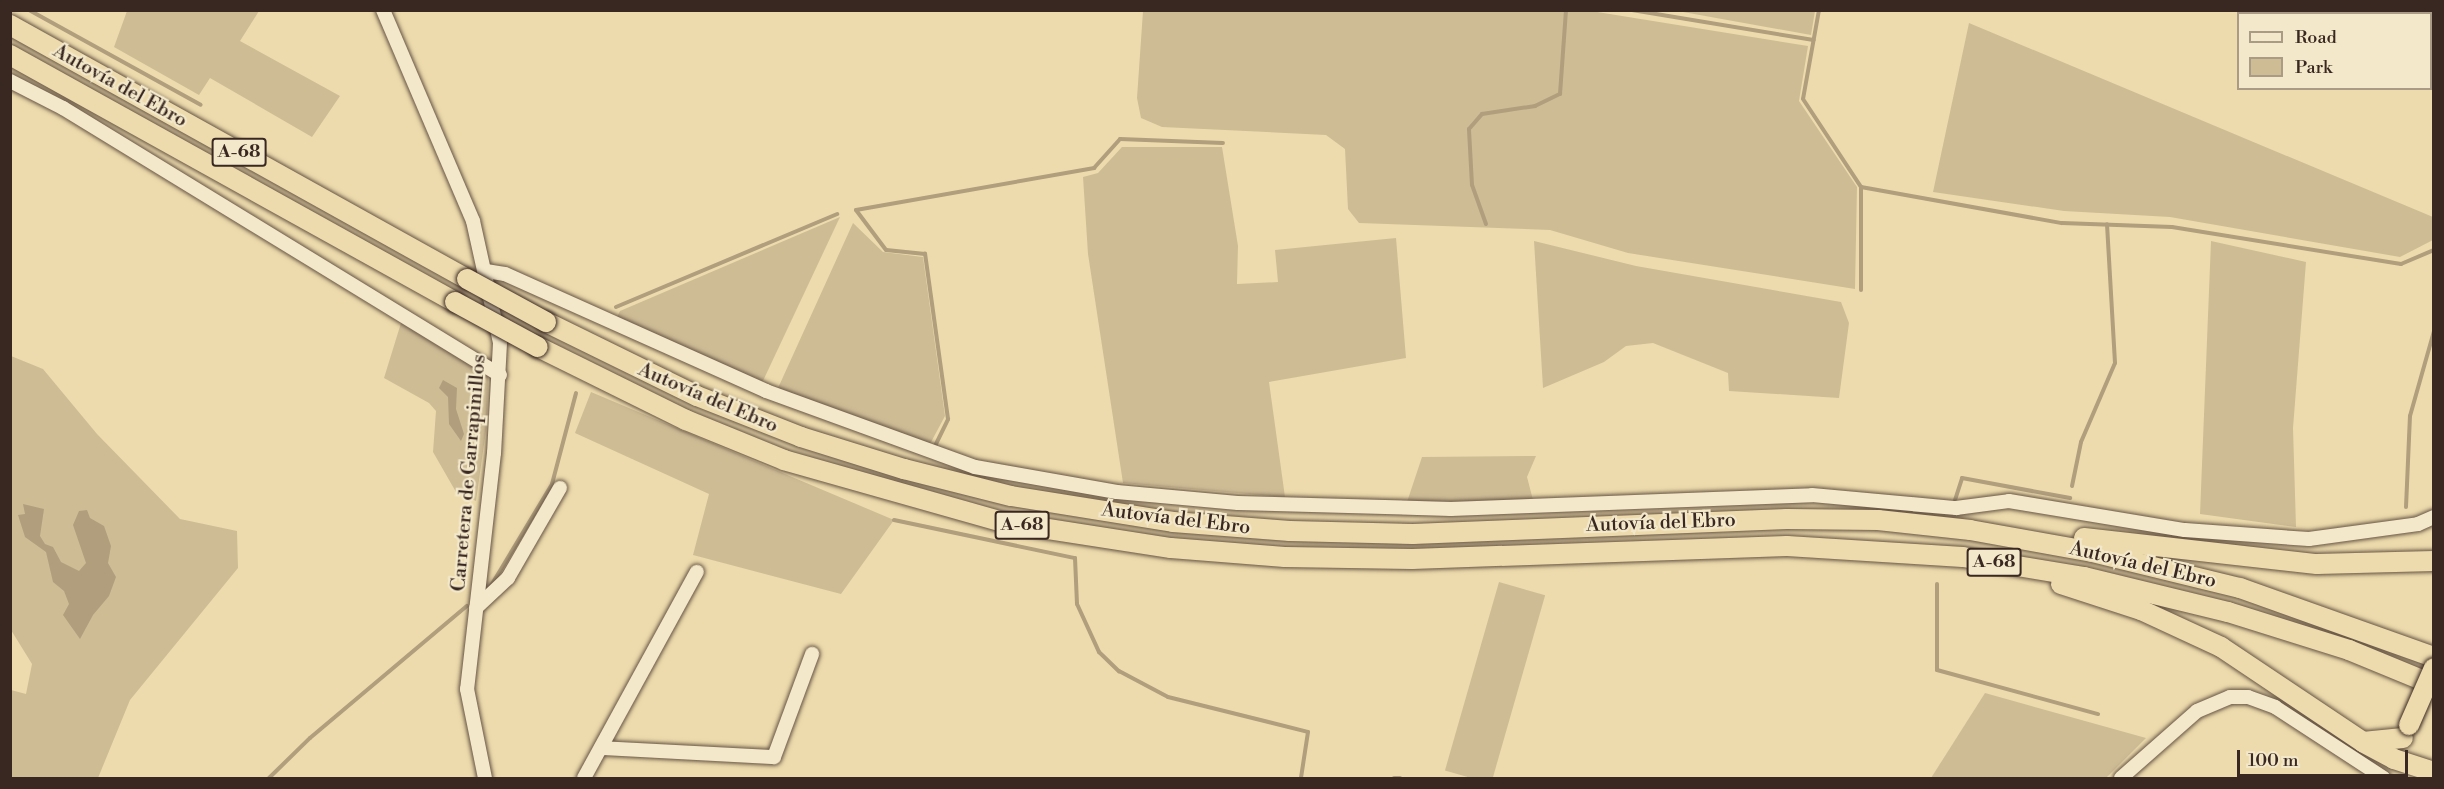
<!DOCTYPE html>
<meta charset="utf-8">
<style>
body{margin:0}
#map{position:relative;width:2444px;height:789px;overflow:hidden;background:#eddbad;font-family:"Libre Bodoni",serif}
div>[style]{position:absolute}
.green>*{inset:0;background:#cebc95;transform-origin:0 0}
.water>*{inset:0;background:#b09e7d}
.stream>*{height:4px;margin:-2px;padding:0 2px;transform-origin:2px;border-radius:2px;background:#b09e7d}
.roads{filter:drop-shadow(0 0 2px #665444) drop-shadow(0 0 2px #665444)}
.minor>*{height:14px;margin:-7px;padding:0 7px;transform-origin:7px;border-radius:7px;background:#f3e8ca}
.highway>*{height:20px;margin:-10px;padding:0 10px;transform-origin:10px;border-radius:10px;background:#eddbad}
.bridges{filter:drop-shadow(0 0 2px #392721) drop-shadow(0 0 2px #392721)}
.highway-bridge>*{height:20px;margin:-10px;padding:0 10px;transform-origin:10px;border-radius:10px;background:#eddbad}
span{translate:-50% -50%;white-space:nowrap;text-align:center;line-height:1.15;-webkit-text-stroke:4.5px #f3e8ca;paint-order:stroke}
.shield-label span{padding:2px 4px;background:#f3e8ca;border:2px solid;border-radius:4px;-webkit-text-stroke-width:0}
.shield-label{font-size:18px;color:#392721;font-weight:700}
.street-label{font-size:20px;color:#392721}
.frame{position:absolute;inset:0;border:12px solid #392721;pointer-events:none}
.legend{position:absolute;left:2237px;top:12px;width:195px;height:78px;box-sizing:border-box;background:#f3e8ca;border:2px solid #a99b86;margin:0;padding:8px 10px;list-style:none;font-size:18px;color:#392721}
.legend li{display:flex;align-items:center;gap:12px;height:30px}
.legend b{width:30px;border:2px solid #a99b86}
.scale{position:absolute;left:2237px;top:750px;width:171px;height:27px;box-sizing:border-box;border:3px solid #392721;border-top:0;padding-left:8px;font-size:18px;line-height:21px;white-space:nowrap;color:#392721;-webkit-text-stroke:4px #f3e8ca;paint-order:stroke}
</style>
<div id="map">
<div class="green">
<div style="clip-path:polygon(1672px 10px,1815px 10px,1815px 11px,1811px 35px)"></div>
<div style="clip-path:polygon(127px 11px,259px 11px,240px 41px,340px 96px,312px 137px,210px 78px,199px 95px,114px 47px)"></div>
<div style="clip-path:polygon(1143px 11px,1591px 11px,1808px 46px,1799px 101px,1857px 187px,1855px 289px,1628px 253px,1550px 230px,1359px 223px,1348px 209px,1345px 149px,1326px 135px,1162px 127px,1141px 118px,1137px 98px)"></div>
<div style="clip-path:polygon(1969px 23px,2433px 217px,2433px 240px,2400px 257px,2170px 217px,2064px 211px,1933px 192px)"></div>
<div style="clip-path:polygon(1122px 147px,1222px 147px,1238px 246px,1237px 284px,1278px 282px,1275px 250px,1396px 238px,1406px 358px,1269px 382px,1285px 497px,1123px 483px,1088px 254px,1083px 177px,1098px 173px)"></div>
<div style="clip-path:polygon(840px 217px,762px 383px,616px 319px,620px 311px)"></div>
<div style="clip-path:polygon(853px 223px,883px 252px,923px 257px,945px 416px,930px 444px,778px 388px)"></div>
<div style="clip-path:polygon(1534px 241px,1636px 266px,1841px 302px,1849px 323px,1839px 398px,1729px 391px,1728px 373px,1653px 343px,1626px 346px,1604px 362px,1543px 388px)"></div>
<div style="clip-path:polygon(2211px 241px,2306px 262px,2293px 428px,2296px 527px,2200px 514px)"></div>
<div style="clip-path:polygon(401px 323px,488px 376px,487px 423px,476px 501px,456px 492px,433px 452px,436px 411px,429px 403px,384px 378px)"></div>
<div style="clip-path:polygon(11px 356px,43px 369px,97px 434px,180px 519px,237px 531px,238px 568px,130px 700px,98px 778px,11px 778px,11px 690px,26px 694px,32px 664px,11px 630px)"></div>
<div style="clip-path:polygon(591px 392px,894px 520px,841px 594px,693px 555px,709px 494px,575px 433px)"></div>
<div style="clip-path:polygon(1536px 456px,1527px 477px,1533px 500px,1407px 502px,1422px 457px)"></div>
<div style="left:1499px;top:582px;width:48px;height:196px;rotate:16deg"></div>
<div style="clip-path:polygon(1985px 693px,2146px 738px,2106px 778px,1931px 778px)"></div>
</div>
<div class="water">
<div style="clip-path:polygon(443px 380px,457px 388px,456px 409px,464px 434px,461px 441px,449px 424px,448px 397px,439px 388px)"></div>
<div style="clip-path:polygon(23px 504px,44px 509px,40px 536px,45px 544px,53px 547px,61px 562px,79px 571px,86px 563px,73px 525px,79px 511px,87px 510px,90px 518px,104px 526px,111px 546px,108px 563px,116px 577px,109px 596px,93px 615px,80px 639px,63px 615px,69px 604px,64px 591px,53px 582px,46px 552px,25px 537px,18px 515px,25px 514px)"></div>
</div>
<div class="stream">
<div style="left:29px;top:10px;width:196px;rotate:28.9deg"></div>
<div style="left:1632px;top:10px;width:184px;rotate:9.4deg"></div>
<div style="left:1819px;top:10px;width:90px;rotate:100.2deg"></div>
<div style="left:1803px;top:99px;width:105px;rotate:56.6deg"></div>
<div style="left:1861px;top:187px;width:204px;rotate:10.2deg"></div>
<div style="left:2062px;top:223px;width:110px;rotate:2.1deg"></div>
<div style="left:2172px;top:227px;width:232px;rotate:9.2deg"></div>
<div style="left:2401px;top:264px;width:36px;rotate:-23deg"></div>
<div style="left:1486px;top:224px;width:41px;rotate:-109.7deg"></div>
<div style="left:1472px;top:185px;width:56px;rotate:-93.1deg"></div>
<div style="left:1469px;top:129px;width:20px;rotate:-49deg"></div>
<div style="left:1482px;top:114px;width:54px;rotate:-8.6deg"></div>
<div style="left:1535px;top:106px;width:28px;rotate:-26deg"></div>
<div style="left:1560px;top:94px;width:84px;rotate:-85.9deg"></div>
<div style="left:1861px;top:290px;width:103px;rotate:-90deg"></div>
<div style="left:616px;top:307px;width:240px;rotate:-22.8deg"></div>
<div style="left:935px;top:446px;width:30px;rotate:-64deg"></div>
<div style="left:948px;top:419px;width:167px;rotate:-97.9deg"></div>
<div style="left:925px;top:254px;width:39px;rotate:-174deg"></div>
<div style="left:886px;top:250px;width:50px;rotate:-126.9deg"></div>
<div style="left:856px;top:210px;width:242px;rotate:-10deg"></div>
<div style="left:1094px;top:168px;width:39px;rotate:-48deg"></div>
<div style="left:1120px;top:139px;width:103px;rotate:2.2deg"></div>
<div style="left:2072px;top:486px;width:45px;rotate:-78.4deg"></div>
<div style="left:2081px;top:442px;width:86px;rotate:-66.7deg"></div>
<div style="left:2115px;top:363px;width:139px;rotate:-93.3deg"></div>
<div style="left:1955px;top:500px;width:23px;rotate:-72deg"></div>
<div style="left:1962px;top:478px;width:110px;rotate:10.5deg"></div>
<div style="left:2406px;top:507px;width:91px;rotate:-87.5deg"></div>
<div style="left:2410px;top:416px;width:88px;rotate:-74.2deg"></div>
<div style="left:894px;top:520px;width:185px;rotate:11.9deg"></div>
<div style="left:1075px;top:558px;width:46px;rotate:87.5deg"></div>
<div style="left:1077px;top:604px;width:53px;rotate:65.4deg"></div>
<div style="left:1099px;top:652px;width:28px;rotate:44deg"></div>
<div style="left:1119px;top:671px;width:55px;rotate:28deg"></div>
<div style="left:1168px;top:697px;width:144px;rotate:14deg"></div>
<div style="left:1308px;top:732px;width:47px;rotate:98.7deg"></div>
<div style="left:1937px;top:584px;width:86px;rotate:90deg"></div>
<div style="left:1937px;top:670px;width:167px;rotate:15.3deg"></div>
<div style="left:489px;top:589px;width:122px;rotate:-59deg"></div>
<div style="left:552px;top:484px;width:94px;rotate:-75.2deg"></div>
<div style="left:269px;top:778px;width:57px;rotate:-44.3deg"></div>
<div style="left:310px;top:738px;width:205px;rotate:-40.1deg"></div>
<div style="left:1394px;top:778px;width:6px"></div>
</div>
<div class="roads">
<div class="minor">
<div style="left:383px;top:10px;width:229px;rotate:66.9deg"></div>
<div style="left:473px;top:221px;width:125px;rotate:77.5deg"></div>
<div style="left:500px;top:343px;width:110px;rotate:93.1deg"></div>
<div style="left:494px;top:453px;width:238px;rotate:96.5deg"></div>
<div style="left:467px;top:689px;width:91px;rotate:78.6deg"></div>
<div style="left:2291px;top:10px;width:8px;rotate:30deg"></div>
<div style="left:2430px;top:70px;width:4px;rotate:14deg"></div>
<div style="left:10px;top:81px;width:59px;rotate:27deg"></div>
<div style="left:63px;top:108px;width:512px;rotate:31.42deg"></div>
<div style="left:486px;top:271px;width:19px;rotate:9deg"></div>
<div style="left:505px;top:274px;width:286px;rotate:24.1deg"></div>
<div style="left:766px;top:391px;width:222px;rotate:20deg"></div>
<div style="left:975px;top:467px;width:144px;rotate:10deg"></div>
<div style="left:1117px;top:492px;width:121px;rotate:5.2deg"></div>
<div style="left:1238px;top:503px;width:213px;rotate:1.6deg"></div>
<div style="left:1451px;top:509px;width:361px;rotate:-2.2deg"></div>
<div style="left:1812px;top:495px;width:145px;rotate:5.2deg"></div>
<div style="left:1956px;top:508px;width:53px;rotate:-7.5deg"></div>
<div style="left:2009px;top:501px;width:178px;rotate:9.4deg"></div>
<div style="left:2185px;top:530px;width:124px;rotate:4.2deg"></div>
<div style="left:2309px;top:539px;width:110px;rotate:-7.8deg"></div>
<div style="left:2418px;top:524px;width:17px;rotate:-24deg"></div>
<div style="left:476px;top:608px;width:44px;rotate:-43.2deg"></div>
<div style="left:508px;top:578px;width:104px;rotate:-60deg"></div>
<div style="left:601px;top:748px;width:173px;rotate:3deg"></div>
<div style="left:774px;top:757px;width:110px;rotate:-69.7deg"></div>
<div style="left:584px;top:778px;width:235px;rotate:-61.3deg"></div>
<div style="left:2121px;top:778px;width:101px;rotate:-41.4deg"></div>
<div style="left:2197px;top:711px;width:36px;rotate:-23deg"></div>
<div style="left:2230px;top:697px;width:18px"></div>
<div style="left:2248px;top:697px;width:29px;rotate:20deg"></div>
<div style="left:2275px;top:707px;width:130px;rotate:33.1deg"></div>
</div>
<div class="highway">
<div style="left:10px;top:25px;width:523px;rotate:29.07deg"></div>
<div style="left:10px;top:55px;width:509px;rotate:29.03deg"></div>
<div style="left:546px;top:322px;width:168px;rotate:26.1deg"></div>
<div style="left:697px;top:396px;width:112px;rotate:21.5deg"></div>
<div style="left:801px;top:437px;width:108px;rotate:17.3deg"></div>
<div style="left:904px;top:469px;width:110px;rotate:14.2deg"></div>
<div style="left:1011px;top:496px;width:164px;rotate:9.1deg"></div>
<div style="left:1173px;top:522px;width:117px;rotate:4.4deg"></div>
<div style="left:1290px;top:531px;width:123px;rotate:1.4deg"></div>
<div style="left:1413px;top:534px;width:374px;rotate:-2.3deg"></div>
<div style="left:1787px;top:519px;width:91px;rotate:0.6deg"></div>
<div style="left:1878px;top:520px;width:93px;rotate:6.2deg"></div>
<div style="left:1970px;top:530px;width:124px;rotate:10.2deg"></div>
<div style="left:2092px;top:552px;width:152px;rotate:13.7deg"></div>
<div style="left:2240px;top:588px;width:206px;rotate:19.6deg"></div>
<div style="left:538px;top:347px;width:165px;rotate:26.3deg"></div>
<div style="left:686px;top:420px;width:106px;rotate:22.2deg"></div>
<div style="left:784px;top:460px;width:228px;rotate:15.8deg"></div>
<div style="left:1003px;top:522px;width:170px;rotate:8.8deg"></div>
<div style="left:1171px;top:548px;width:114px;rotate:4.5deg"></div>
<div style="left:1285px;top:557px;width:127px;rotate:0.9deg"></div>
<div style="left:1412px;top:559px;width:375px;rotate:-2deg"></div>
<div style="left:1787px;top:546px;width:176px;rotate:3.6deg"></div>
<div style="left:1963px;top:557px;width:123px;rotate:9.4deg"></div>
<div style="left:2084px;top:577px;width:148px;rotate:13.7deg"></div>
<div style="left:2228px;top:612px;width:127px;rotate:17.4deg"></div>
<div style="left:2349px;top:650px;width:92px;rotate:22.4deg"></div>
<div style="left:2084px;top:538px;width:234px;rotate:6.4deg"></div>
<div style="left:2317px;top:564px;width:117px;rotate:-1.5deg"></div>
<div style="left:2061px;top:584px;width:84px;rotate:18deg"></div>
<div style="left:2141px;top:610px;width:88px;rotate:24.8deg"></div>
<div style="left:2221px;top:647px;width:171px;rotate:33.8deg"></div>
<div style="left:2363px;top:742px;width:40px;rotate:-5.7deg"></div>
<div style="left:2364px;top:743px;width:34px;rotate:28deg"></div>
<div style="left:2394px;top:759px;width:42px;rotate:18deg"></div>
</div>
</div>
<div class="bridges">
<div class="highway-bridge">
<div style="left:467px;top:279px;width:90px;rotate:28.6deg"></div>
<div style="left:455px;top:302px;width:94px;rotate:28.5deg"></div>
<div style="left:2409px;top:725px;width:62px;rotate:-66.3deg"></div>
</div>
</div>
<div class="shield-label">
<span style="left:239px;top:152px">A-68</span>
<span style="left:1022px;top:525px">A-68</span>
<span style="left:1994px;top:562px">A-68</span>
</div>
<div class="street-label">
<span style="left:120px;top:86px;rotate:29deg">Autovía del Ebro</span>
<span style="left:708px;top:398px;rotate:23deg">Autovía del Ebro</span>
<span style="left:469px;top:473px;rotate:-85deg">Carretera de Garrapinillos</span>
<span style="left:1176px;top:519px;rotate:7deg">Autovía del Ebro</span>
<span style="left:1661px;top:523px;rotate:-2deg">Autovía del Ebro</span>
<span style="left:2143px;top:565px;rotate:13deg">Autovía del Ebro</span>
</div>
<div class="frame"></div>
<ul class="legend">
<li><b style="height:8px;background:#f3e8ca"></b>Road</li>
<li><b style="height:16px;background:#cebc95"></b>Park</li>
</ul>
<div class="scale">100 m</div>
</div>
